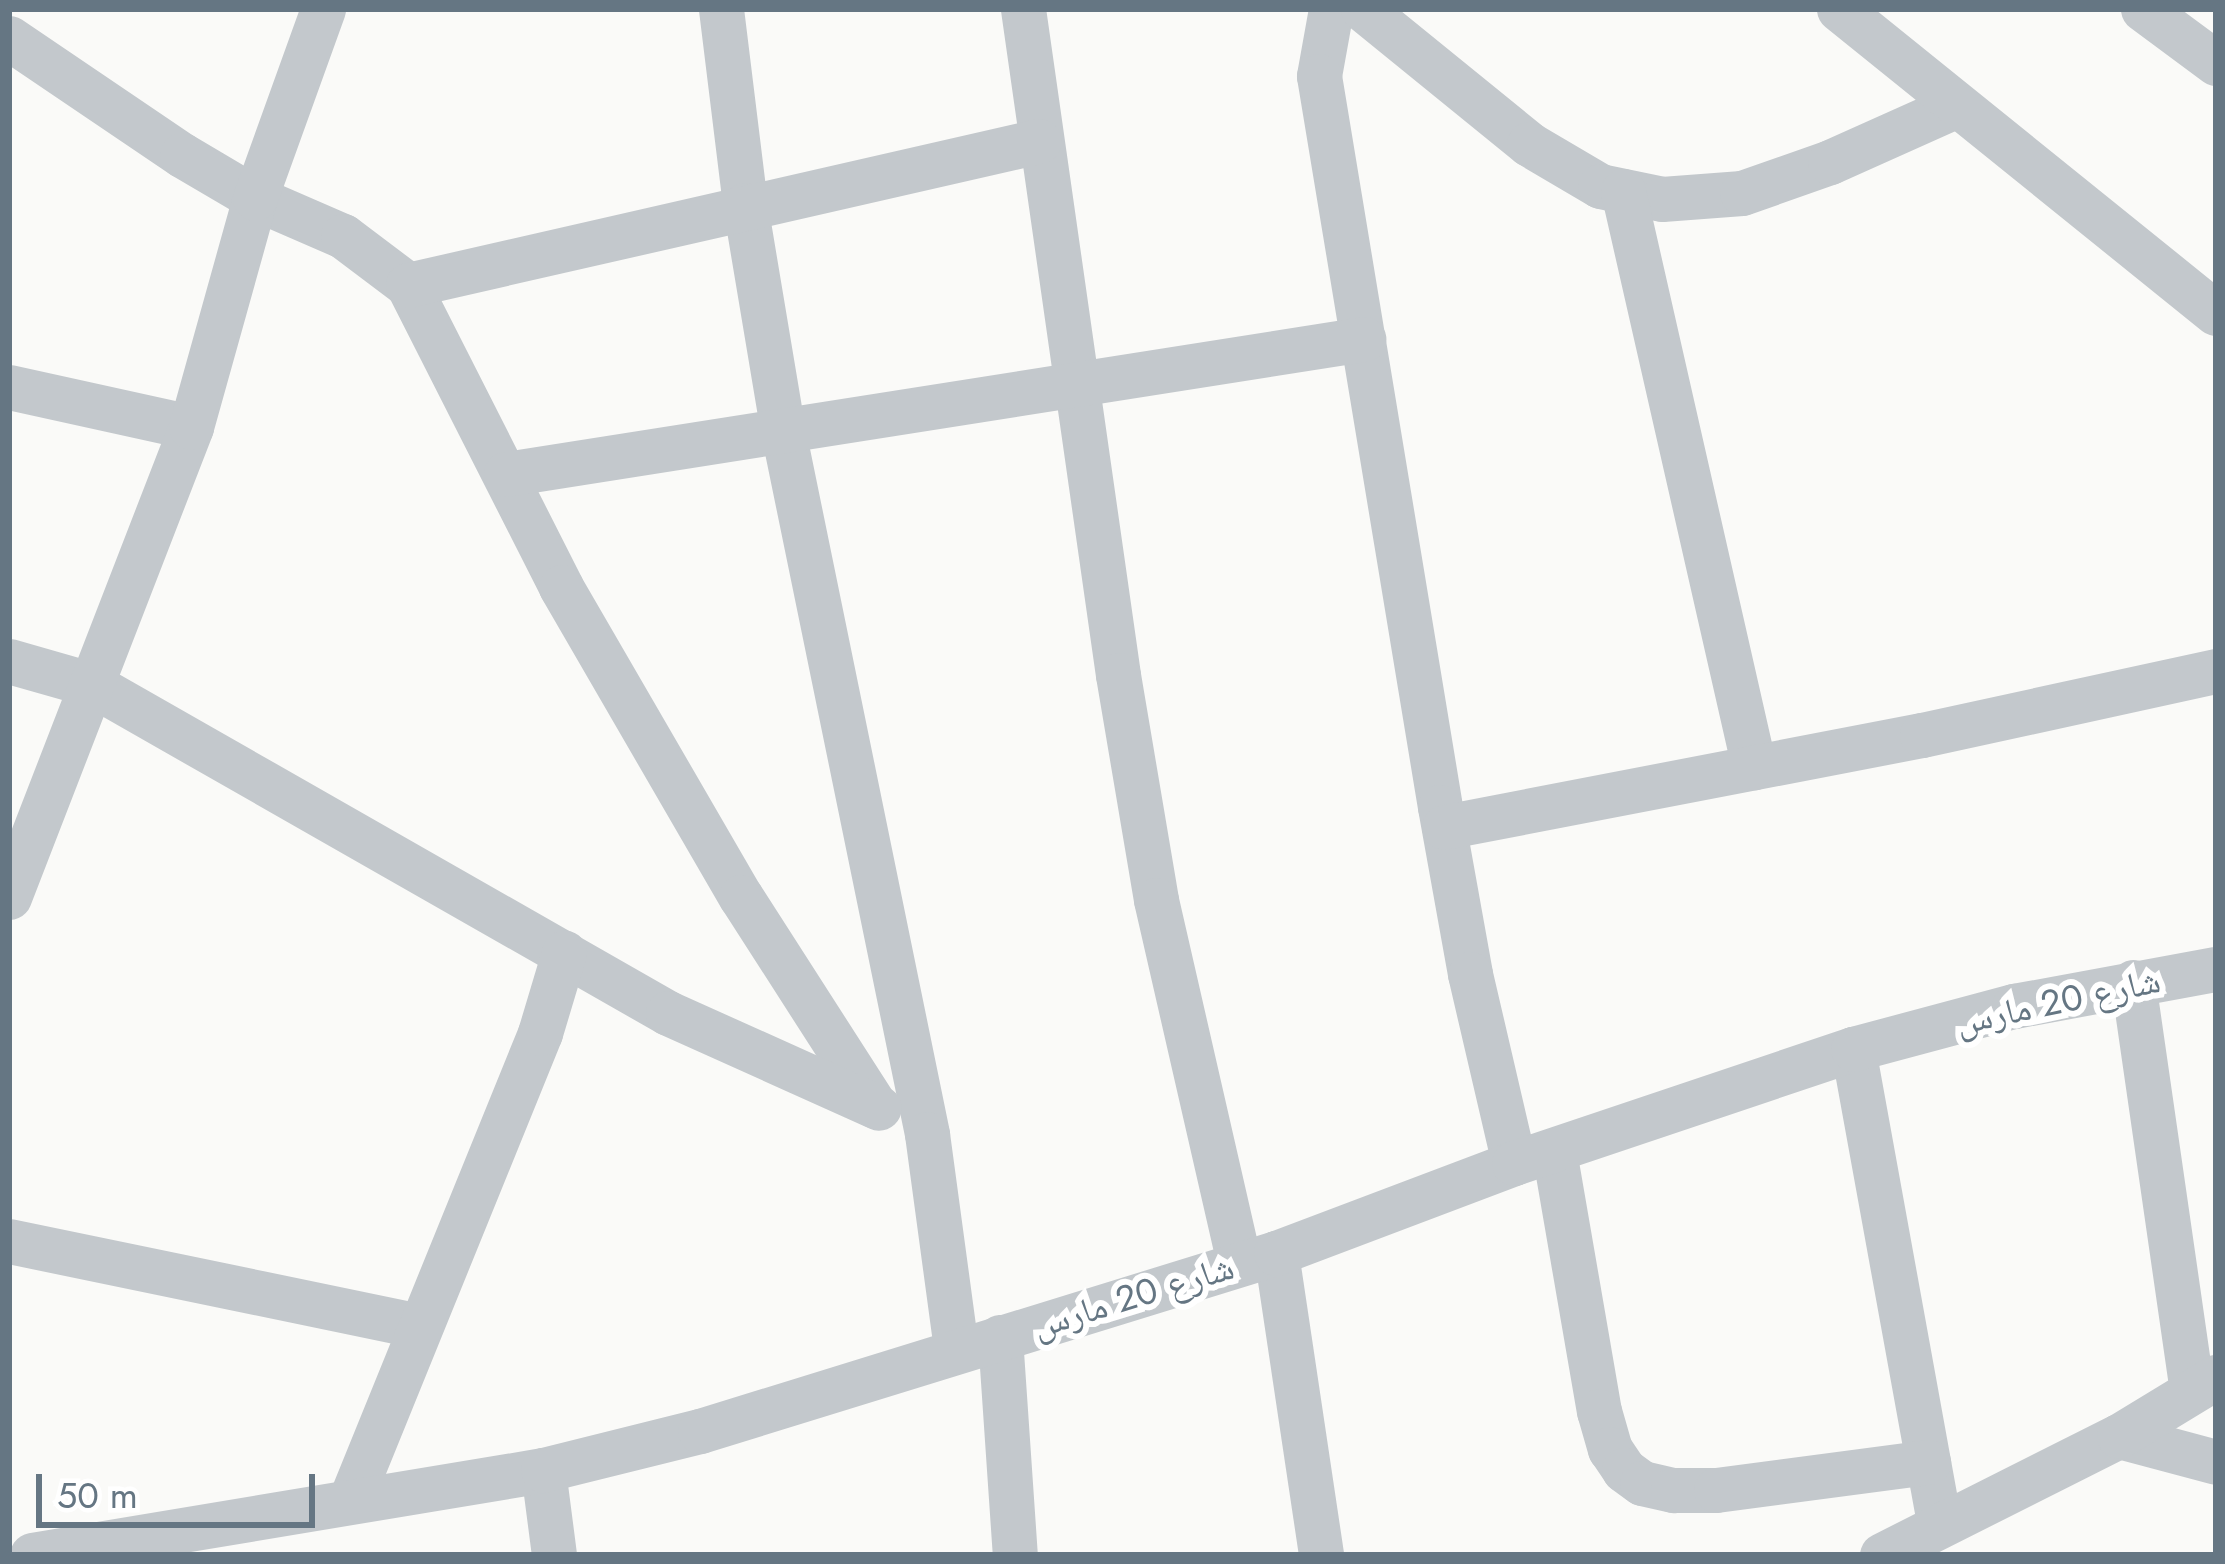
<!DOCTYPE html>
<meta charset="utf-8">
<style>
body{margin:0}
#map{position:relative;width:2225px;height:1564px;overflow:hidden;background:#fafaf8;font-family:Jost,"Noto Naskh Arabic",sans-serif}
div>[style]{position:absolute}
.street>*{height:45px;margin:-22.5px;padding:0 22.5px;transform-origin:22.5px;border-radius:22.5px;background:#c3c8cc}
span{translate:-50% -50%;white-space:nowrap;text-align:center;line-height:1.15;-webkit-text-stroke:12px #fff;paint-order:stroke}
.street-label{font-size:36px;color:#657683}
.frame{position:absolute;inset:0;border:12px solid #657683;pointer-events:none}
.scale{position:absolute;left:36px;top:1474px;width:279px;height:54px;box-sizing:border-box;border:6px solid #657683;border-top:0;padding-left:15px;font-size:36px;line-height:42px;white-space:nowrap;color:#657683;-webkit-text-stroke:9px #fff;paint-order:stroke}
</style>
<div id="map">
<div class="street">
<div style="left:721px;top:9px;width:197px;rotate:83deg"></div>
<div style="left:745px;top:205px;width:229px;rotate:80.5deg"></div>
<div style="left:783px;top:431px;width:718px;rotate:78.42deg"></div>
<div style="left:927px;top:1134px;width:216px;rotate:82.3deg"></div>
<div style="left:1023px;top:9px;width:673px;rotate:81.88deg"></div>
<div style="left:1118px;top:675px;width:228px;rotate:80.4deg"></div>
<div style="left:1156px;top:900px;width:372px;rotate:77.1deg"></div>
<div style="left:1331px;top:9px;width:68px;rotate:100.2deg"></div>
<div style="left:1319px;top:76px;width:741px;rotate:80.6deg"></div>
<div style="left:1440px;top:807px;width:170px;rotate:79.8deg"></div>
<div style="left:1470px;top:974px;width:194px;rotate:76.9deg"></div>
<div style="left:1363px;top:9px;width:214px;rotate:39.1deg"></div>
<div style="left:1529px;top:144px;width:82px;rotate:30.6deg"></div>
<div style="left:1600px;top:186px;width:63px;rotate:11.8deg"></div>
<div style="left:1662px;top:199px;width:80px;rotate:-4.3deg"></div>
<div style="left:1742px;top:193px;width:93px;rotate:-19.4deg"></div>
<div style="left:1830px;top:162px;width:137px;rotate:-24.1deg"></div>
<div style="left:1839px;top:9px;width:484px;rotate:38.9deg"></div>
<div style="left:2143px;top:9px;width:91px;rotate:36.5deg"></div>
<div style="left:9px;top:38px;width:209px;rotate:34.1deg"></div>
<div style="left:182px;top:155px;width:85px;rotate:30.5deg"></div>
<div style="left:255px;top:198px;width:96px;rotate:23.4deg"></div>
<div style="left:343px;top:236px;width:81px;rotate:37deg"></div>
<div style="left:408px;top:285px;width:339px;rotate:63.1deg"></div>
<div style="left:561px;top:587px;width:358px;rotate:59.9deg"></div>
<div style="left:741px;top:897px;width:248px;rotate:57.3deg"></div>
<div style="left:1623px;top:191px;width:591px;rotate:77.19deg"></div>
<div style="left:408px;top:285px;width:647px;rotate:-12.86deg"></div>
<div style="left:9px;top:387px;width:186px;rotate:12.4deg"></div>
<div style="left:506px;top:474px;width:868px;rotate:-8.95deg"></div>
<div style="left:9px;top:661px;width:87px;rotate:15.9deg"></div>
<div style="left:93px;top:685px;width:662px;rotate:29.7deg"></div>
<div style="left:668px;top:1013px;width:231px;rotate:24.2deg"></div>
<div style="left:1444px;top:827px;width:487px;rotate:-10.9deg"></div>
<div style="left:1922px;top:735px;width:301px;rotate:-12.3deg"></div>
<div style="left:9px;top:897px;width:504px;rotate:-68.83deg"></div>
<div style="left:191px;top:427px;width:238px;rotate:-74.4deg"></div>
<div style="left:255px;top:198px;width:201px;rotate:-70.2deg"></div>
<div style="left:2133px;top:982px;width:413px;rotate:81.8deg"></div>
<div style="left:1853px;top:1049px;width:482px;rotate:79.7deg"></div>
<div style="left:1554px;top:1151px;width:264px;rotate:80.2deg"></div>
<div style="left:1599px;top:1411px;width:40px;rotate:74deg"></div>
<div style="left:1610px;top:1449px;width:25px;rotate:56deg"></div>
<div style="left:1624px;top:1470px;width:22px;rotate:36deg"></div>
<div style="left:1642px;top:1483px;width:32px;rotate:13deg"></div>
<div style="left:1673px;top:1490px;width:43px"></div>
<div style="left:1716px;top:1490px;width:214px;rotate:-7.5deg"></div>
<div style="left:9px;top:1241px;width:419px;rotate:11.7deg"></div>
<div style="left:1276px;top:1253px;width:305px;rotate:81.5deg"></div>
<div style="left:1000px;top:1337px;width:219px;rotate:86.1deg"></div>
<div style="left:2119px;top:1436px;width:100px;rotate:15deg"></div>
<div style="left:543px;top:1470px;width:86px;rotate:82.6deg"></div>
<div style="left:350px;top:1501px;width:505px;rotate:-67.9deg"></div>
<div style="left:540px;top:1033px;width:84px;rotate:-73.3deg"></div>
<div style="left:32px;top:1555px;width:518px;rotate:-9.44deg"></div>
<div style="left:543px;top:1470px;width:162px;rotate:-14deg"></div>
<div style="left:700px;top:1431px;width:603px;rotate:-17.17deg"></div>
<div style="left:1276px;top:1253px;width:254px;rotate:-20.7deg"></div>
<div style="left:1514px;top:1163px;width:358px;rotate:-18.6deg"></div>
<div style="left:1853px;top:1049px;width:167px;rotate:-15deg"></div>
<div style="left:2014px;top:1006px;width:205px;rotate:-10.4deg"></div>
<div style="left:1882px;top:1555px;width:265px;rotate:-26.7deg"></div>
<div style="left:2119px;top:1436px;width:114px;rotate:-31.3deg"></div>
</div>
<div class="street-label">
<span style="left:2058px;top:1001px;rotate:-12deg">شارع 20 مارس</span>
<span style="left:1133px;top:1296px;rotate:-17deg">شارع 20 مارس</span>
</div>
<div class="frame"></div>
<div class="scale">50 m</div>
</div>
